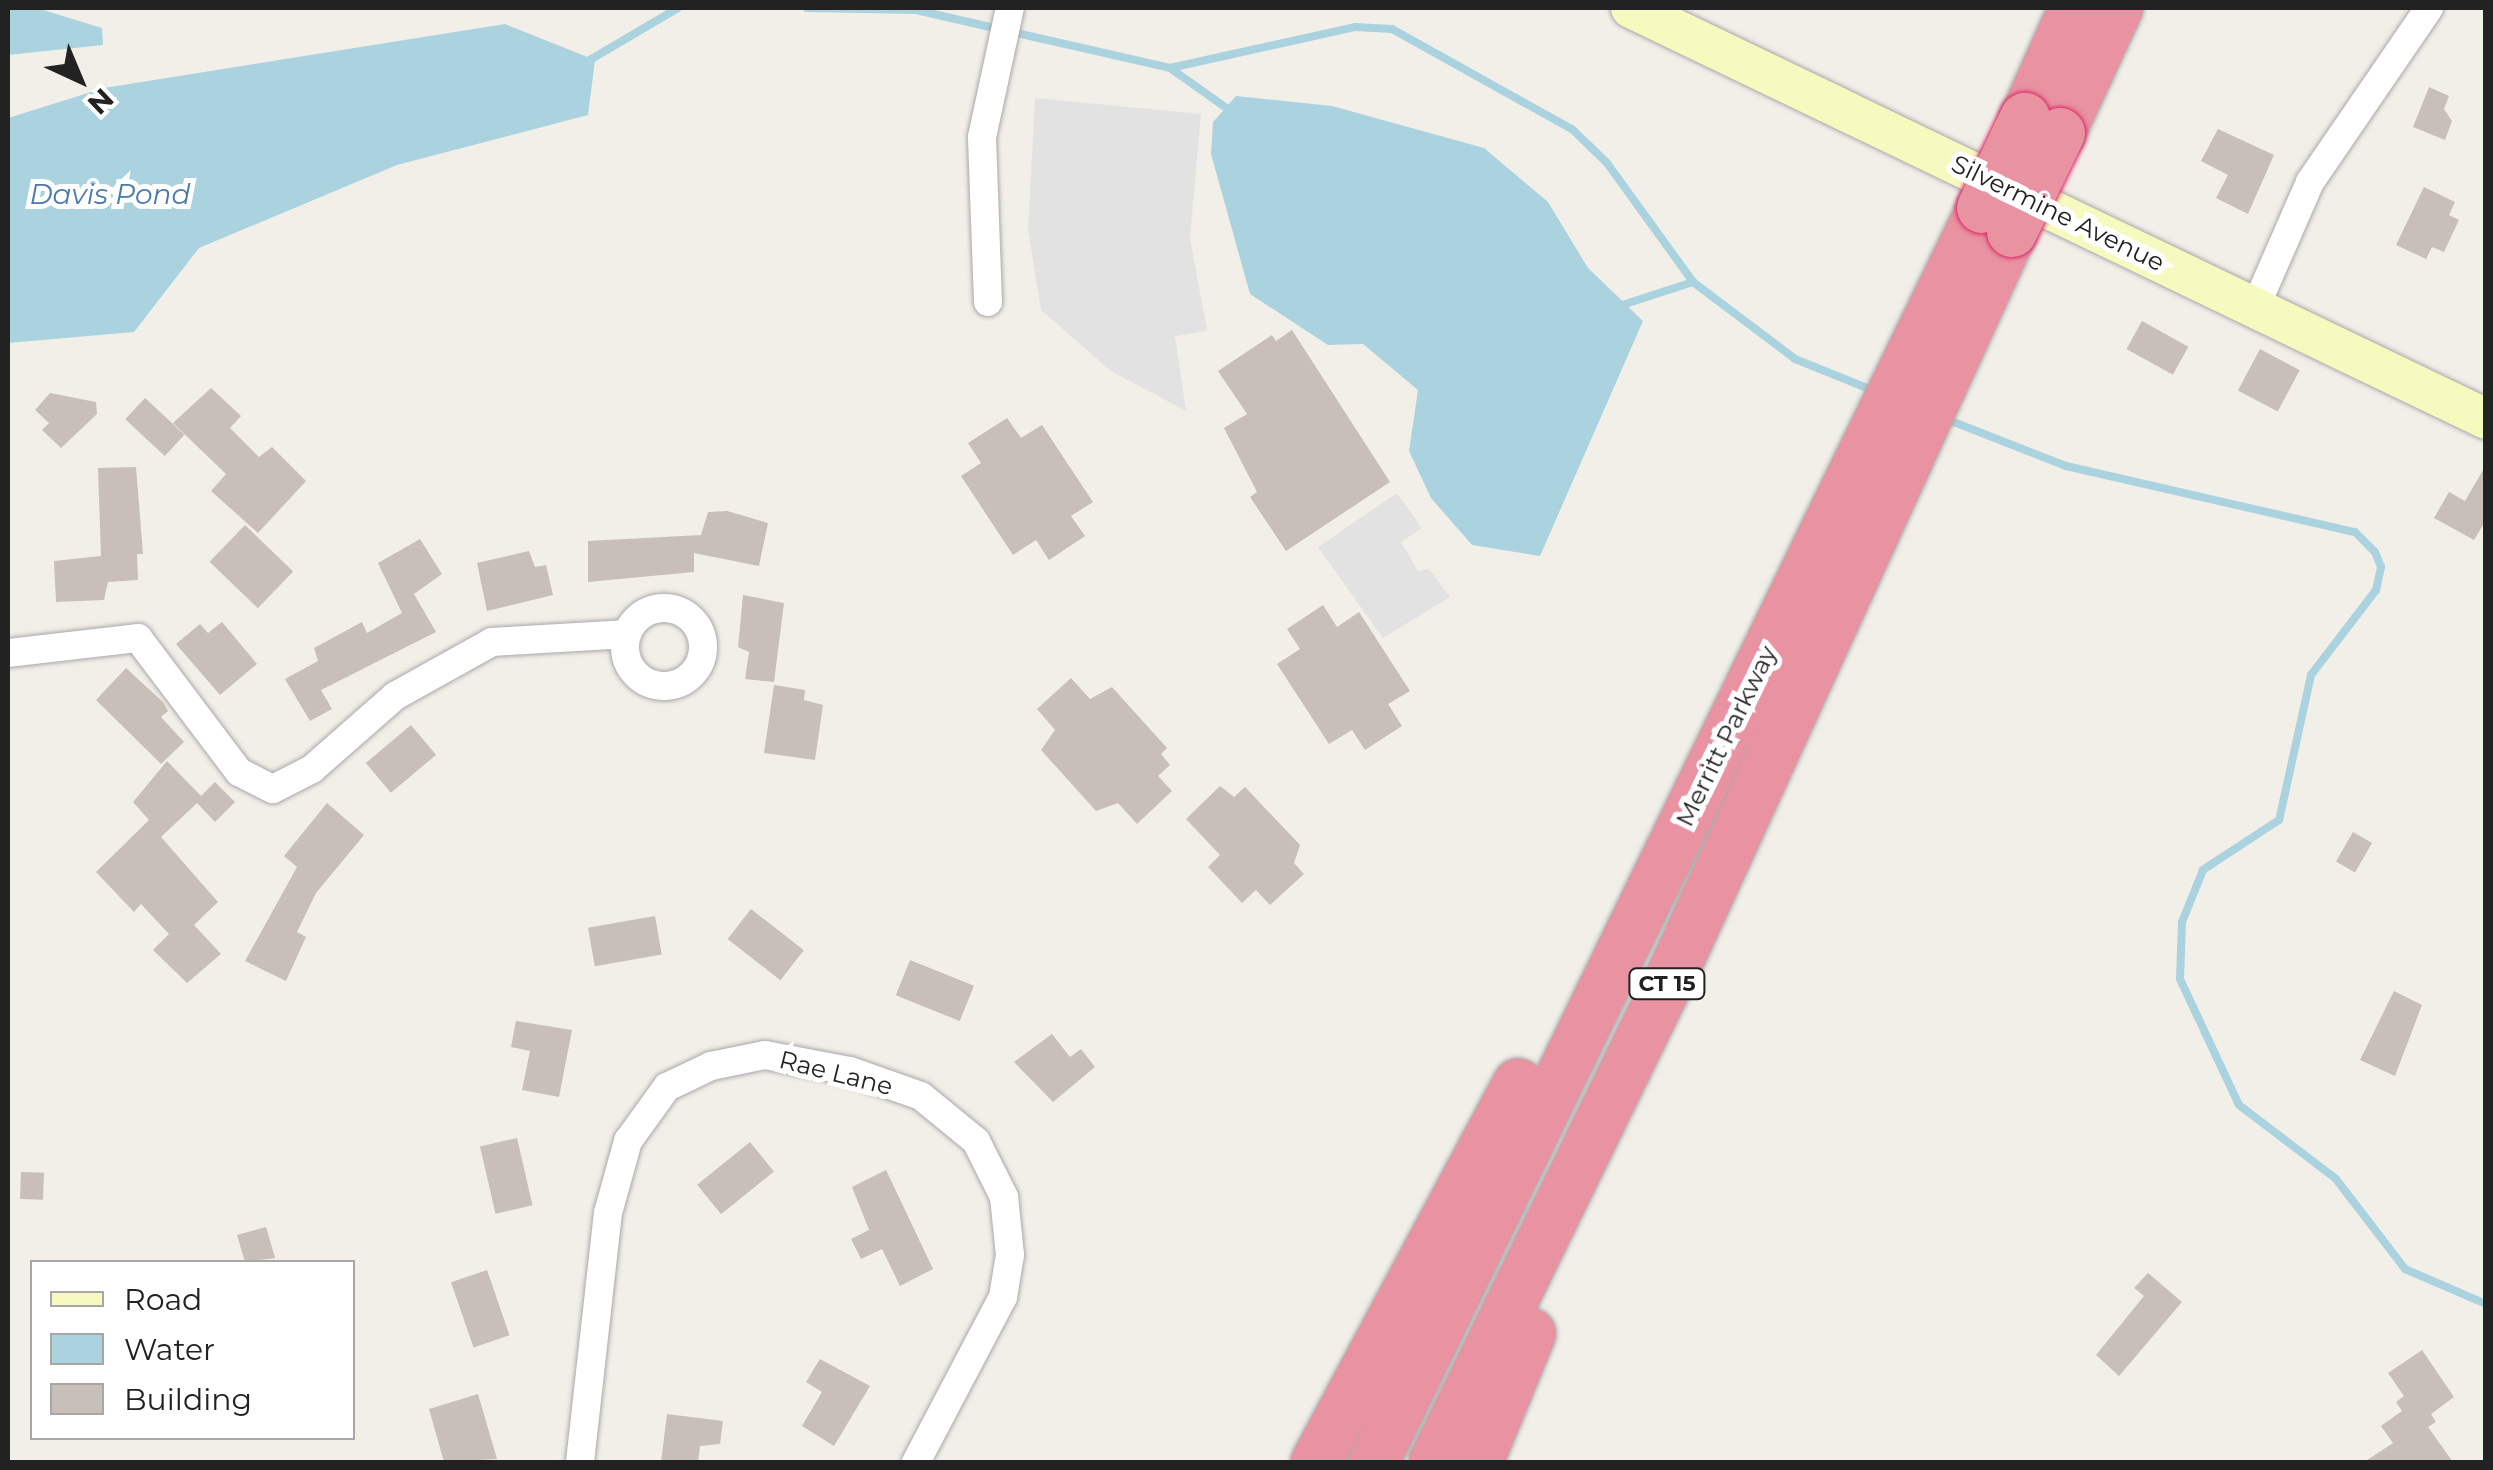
<!DOCTYPE html>
<style>
body{margin:0}
#map{position:relative;width:2493px;height:1470px;overflow:hidden;background:#f2efe9;font-family:Montserrat,sans-serif}
div>[style]{position:absolute}
.parking>*{inset:0;background:#e2e2e2}
.water>*{inset:0;background:#aad3df}
.stream>*{height:8px;margin:-4px;padding:0 4px;transform-origin:4px;border-radius:4px;background:#aad3df}
.building>*{inset:0;background:#c7bfb8;transform-origin:0 0}
.roads{filter:drop-shadow(0 0 2px #a9a9a9) drop-shadow(0 0 2px #a9a9a9)}
.street>*{height:28px;margin:-14px;padding:0 14px;transform-origin:14px;border-radius:14px;background:#fff}
.street>.ring{margin:-14px;padding:0;box-sizing:content-box;background:none;border:28px solid #fff;border-radius:50%}
.secondary>*{height:40px;margin:-20px;padding:0 20px;transform-origin:20px;border-radius:20px;background:#f7fabf}
.highway>*{height:50px;margin:-25px;padding:0 25px;transform-origin:25px;border-radius:25px;background:#e892a2}
.bridges{filter:drop-shadow(0 0 2px #dc2a67) drop-shadow(0 0 2px #dc2a67)}
.highway-bridge>*{height:50px;margin:-25px;padding:0 25px;transform-origin:25px;border-radius:25px;background:#e892a2}
span{translate:-50% -50%;white-space:nowrap;text-align:center;line-height:1.15;-webkit-text-stroke:10px #fff;paint-order:stroke}
.shield-label span{padding:2px 8px;background:#fff;border:2px solid;border-radius:8px;-webkit-text-stroke-width:0}
.shield-label{font-size:22px;color:#222;font-weight:700}
.street-label{font-size:25px;color:#222}
.water-label{font-size:28px;color:#4a7aab;font-style:italic}
.frame{position:absolute;inset:0;border:10px solid #222;pointer-events:none}
.legend{position:absolute;left:30px;top:1260px;width:325px;height:180px;box-sizing:border-box;background:#fff;border:2px solid #a7a7a7;margin:0;padding:12px 18px;list-style:none;font-size:30px;color:#222}
.legend li{display:flex;align-items:center;gap:20px;height:50px}
.legend b{width:50px;border:2px solid #a7a7a7}
.north{position:absolute;left:30px;top:30px;width:100px;height:100px;-webkit-text-stroke:8px #fff;paint-order:stroke;rotate:136deg;font-size:28px;font-weight:700;line-height:40px;text-align:center;color:#222}
.north::after{content:'';display:block;margin:auto;width:35px;height:45px;background:#222;clip-path:polygon(50% 0,100% 100%,50% 72%,0 100%)}
</style>
<div id="map">
<div class="parking">
<div style="clip-path:polygon(1035px 98px,1201px 114px,1190px 238px,1207px 331px,1175px 336px,1186px 411px,1111px 371px,1041px 310px,1028px 230px)"></div>
<div style="clip-path:polygon(1397px 493px,1422px 528px,1401px 542px,1418px 571px,1429px 569px,1450px 597px,1383px 638px,1318px 547px)"></div>
</div>
<div class="water">
<div style="clip-path:polygon(8px 8px,37px 8px,102px 28px,103px 45px,8px 55px)"></div>
<div style="clip-path:polygon(505px 24px,595px 60px,588px 115px,397px 165px,199px 248px,134px 332px,8px 343px,8px 118px,104px 88px)"></div>
<div style="clip-path:polygon(1236px 96px,1332px 106px,1484px 148px,1548px 202px,1588px 268px,1643px 321px,1540px 556px,1472px 545px,1431px 498px,1409px 451px,1418px 390px,1363px 344px,1328px 345px,1250px 294px,1211px 154px,1213px 122px)"></div>
</div>
<div class="stream">
<div style="left:807px;top:8px;width:109px;rotate:1.1deg"></div>
<div style="left:916px;top:10px;width:85px;rotate:12.9deg"></div>
<div style="left:1012px;top:32px;width:162px;rotate:12.8deg"></div>
<div style="left:1170px;top:68px;width:189px;rotate:-12.5deg"></div>
<div style="left:1355px;top:27px;width:37px;rotate:3deg"></div>
<div style="left:1392px;top:29px;width:206px;rotate:29.1deg"></div>
<div style="left:1572px;top:129px;width:49px;rotate:44.2deg"></div>
<div style="left:1607px;top:163px;width:147px;rotate:54.1deg"></div>
<div style="left:1693px;top:282px;width:128px;rotate:37deg"></div>
<div style="left:1795px;top:359px;width:83px;rotate:21.9deg"></div>
<div style="left:588px;top:61px;width:104px;rotate:-30.5deg"></div>
<div style="left:1170px;top:68px;width:80px;rotate:35.3deg"></div>
<div style="left:1616px;top:307px;width:81px;rotate:-18deg"></div>
<div style="left:1946px;top:419px;width:129px;rotate:21.4deg"></div>
<div style="left:2066px;top:466px;width:296px;rotate:12.9deg"></div>
<div style="left:2355px;top:532px;width:28px;rotate:45deg"></div>
<div style="left:2375px;top:552px;width:16px;rotate:68deg"></div>
<div style="left:2381px;top:567px;width:24px;rotate:102deg"></div>
<div style="left:2376px;top:590px;width:107px;rotate:127.4deg"></div>
<div style="left:2311px;top:675px;width:148px;rotate:102.4deg"></div>
<div style="left:2279px;top:820px;width:91px;rotate:146.7deg"></div>
<div style="left:2203px;top:870px;width:56px;rotate:112deg"></div>
<div style="left:2182px;top:922px;width:57px;rotate:92deg"></div>
<div style="left:2180px;top:979px;width:139px;rotate:64.9deg"></div>
<div style="left:2239px;top:1105px;width:122px;rotate:37.3deg"></div>
<div style="left:2336px;top:1179px;width:113px;rotate:52.5deg"></div>
<div style="left:2405px;top:1269px;width:88px;rotate:23.4deg"></div>
</div>
<div class="building">
<div style="clip-path:polygon(2429px 87px,2449px 96px,2444px 109px,2452px 121px,2445px 140px,2413px 127px)"></div>
<div style="clip-path:polygon(2218px 129px,2274px 155px,2248px 214px,2216px 198px,2228px 175px,2201px 161px)"></div>
<div style="clip-path:polygon(2424px 187px,2455px 202px,2449px 215px,2459px 220px,2444px 252px,2432px 247px,2426px 259px,2396px 245px)"></div>
<div style="left:2142px;top:321px;width:53px;height:32px;rotate:29deg"></div>
<div style="clip-path:polygon(1292px 330px,1390px 482px,1286px 551px,1250px 497px,1257px 492px,1224px 428px,1247px 414px,1218px 371px,1272px 335px,1276px 341px)"></div>
<div style="left:2260px;top:349px;width:45px;height:47px;rotate:28deg"></div>
<div style="clip-path:polygon(211px 388px,241px 416px,230px 428px,259px 457px,272px 447px,306px 481px,258px 533px,211px 491px,226px 474px,173px 423px)"></div>
<div style="clip-path:polygon(50px 393px,96px 402px,97px 414px,61px 448px,42px 430px,49px 423px,35px 410px)"></div>
<div style="left:145px;top:398px;width:54px;height:29px;rotate:43deg"></div>
<div style="clip-path:polygon(1007px 418px,1021px 438px,1042px 425px,1093px 502px,1071px 516px,1085px 536px,1049px 560px,1036px 540px,1013px 555px,961px 476px,981px 463px,968px 443px)"></div>
<div style="clip-path:polygon(2486px 465px,2486px 520px,2474px 540px,2434px 518px,2449px 492px,2465px 501px)"></div>
<div style="clip-path:polygon(136px 467px,143px 554px,137px 554px,138px 580px,108px 582px,104px 600px,56px 602px,54px 561px,101px 556px,98px 468px)"></div>
<div style="clip-path:polygon(727px 511px,768px 523px,759px 566px,694px 553px,694px 572px,588px 582px,588px 541px,701px 535px,708px 512px)"></div>
<div style="left:245px;top:525px;width:67px;height:51px;rotate:44deg"></div>
<div style="clip-path:polygon(420px 539px,442px 574px,414px 594px,436px 632px,321px 690px,332px 709px,310px 721px,285px 679px,318px 661px,314px 648px,362px 622px,367px 633px,402px 613px,378px 563px)"></div>
<div style="clip-path:polygon(529px 551px,535px 567px,546px 565px,553px 595px,487px 611px,477px 563px)"></div>
<div style="clip-path:polygon(743px 595px,784px 603px,774px 682px,745px 679px,749px 652px,738px 647px)"></div>
<div style="clip-path:polygon(1323px 605px,1337px 627px,1359px 612px,1410px 691px,1388px 704px,1402px 726px,1365px 750px,1352px 730px,1329px 744px,1277px 664px,1300px 649px,1287px 629px)"></div>
<div style="clip-path:polygon(222px 622px,257px 664px,220px 695px,176px 644px,200px 624px,208px 633px)"></div>
<div style="clip-path:polygon(126px 668px,163px 702px,168px 711px,161px 717px,184px 742px,161px 764px,96px 700px)"></div>
<div style="clip-path:polygon(1071px 678px,1090px 699px,1112px 687px,1167px 748px,1161px 754px,1170px 765px,1158px 776px,1172px 791px,1137px 824px,1118px 803px,1096px 811px,1041px 750px,1055px 730px,1037px 709px)"></div>
<div style="clip-path:polygon(774px 685px,805px 690px,804px 700px,823px 705px,815px 760px,764px 753px)"></div>
<div style="left:411px;top:725px;width:39px;height:59px;rotate:50deg"></div>
<div style="clip-path:polygon(167px 761px,201px 796px,215px 782px,235px 802px,215px 822px,197px 803px,161px 837px,218px 902px,194px 925px,221px 954px,187px 983px,153px 950px,169px 934px,141px 904px,134px 912px,96px 872px,149px 820px,133px 802px)"></div>
<div style="clip-path:polygon(1220px 786px,1234px 797px,1245px 787px,1300px 845px,1294px 863px,1304px 874px,1270px 905px,1256px 890px,1242px 903px,1208px 867px,1220px 855px,1186px 819px)"></div>
<div style="clip-path:polygon(327px 803px,364px 835px,316px 893px,297px 932px,306px 937px,286px 981px,245px 961px,297px 867px,284px 856px)"></div>
<div style="left:2353px;top:832px;width:22px;height:34px;rotate:30deg"></div>
<div style="left:751px;top:909px;width:67px;height:38px;rotate:38deg"></div>
<div style="left:655px;top:916px;width:39px;height:68px;rotate:80deg"></div>
<div style="left:910px;top:960px;width:69px;height:38px;rotate:22deg"></div>
<div style="clip-path:polygon(2394px 991px,2422px 1005px,2395px 1076px,2360px 1060px)"></div>
<div style="clip-path:polygon(516px 1021px,572px 1030px,559px 1097px,522px 1090px,530px 1051px,511px 1047px)"></div>
<div style="clip-path:polygon(1052px 1034px,1070px 1057px,1081px 1049px,1095px 1067px,1053px 1102px,1014px 1062px)"></div>
<div style="left:517px;top:1138px;width:69px;height:38px;rotate:77deg"></div>
<div style="left:750px;top:1142px;width:38px;height:68px;rotate:51deg"></div>
<div style="clip-path:polygon(886px 1170px,933px 1269px,900px 1286px,882px 1249px,861px 1259px,851px 1239px,869px 1230px,852px 1187px)"></div>
<div style="left:21px;top:1172px;width:23px;height:27px;rotate:2deg"></div>
<div style="clip-path:polygon(266px 1227px,275px 1258px,245px 1262px,237px 1235px)"></div>
<div style="left:487px;top:1270px;width:69px;height:38px;rotate:71deg"></div>
<div style="clip-path:polygon(2148px 1273px,2182px 1302px,2119px 1376px,2096px 1355px,2144px 1296px,2134px 1288px)"></div>
<div style="clip-path:polygon(2422px 1350px,2454px 1397px,2431px 1414px,2436px 1422px,2428px 1427px,2453px 1462px,2364px 1462px,2393px 1443px,2381px 1426px,2402px 1411px,2396px 1402px,2404px 1396px,2388px 1373px)"></div>
<div style="clip-path:polygon(820px 1359px,870px 1386px,834px 1446px,802px 1426px,822px 1392px,806px 1382px)"></div>
<div style="clip-path:polygon(478px 1394px,497px 1459px,444px 1462px,429px 1409px)"></div>
<div style="clip-path:polygon(667px 1414px,723px 1421px,720px 1444px,700px 1446px,698px 1462px,661px 1462px)"></div>
</div>
<div class="roads">
<div class="street">
<div style="left:988px;top:302px;width:165px;rotate:-92.1deg"></div>
<div style="left:982px;top:137px;width:132px;rotate:-77.8deg"></div>
<div style="left:2255px;top:308px;width:137px;rotate:-66.4deg"></div>
<div style="left:2310px;top:182px;width:211px;rotate:-55.6deg"></div>
<div class="ring" style="left:625px;top:608px;width:50px;height:50px"></div>
<div style="left:8px;top:653px;width:131px;rotate:-6.6deg"></div>
<div style="left:138px;top:638px;width:168px;rotate:53deg"></div>
<div style="left:239px;top:772px;width:38px;rotate:27deg"></div>
<div style="left:273px;top:789px;width:44px;rotate:-27.1deg"></div>
<div style="left:312px;top:769px;width:111px;rotate:-41.3deg"></div>
<div style="left:395px;top:696px;width:111px;rotate:-29.1deg"></div>
<div style="left:492px;top:642px;width:135px;rotate:-3.4deg"></div>
<div style="left:580px;top:1462px;width:251px;rotate:-83.6deg"></div>
<div style="left:608px;top:1213px;width:75px;rotate:-74.5deg"></div>
<div style="left:628px;top:1141px;width:67px;rotate:-54.2deg"></div>
<div style="left:667px;top:1087px;width:49px;rotate:-25.5deg"></div>
<div style="left:711px;top:1066px;width:55px;rotate:-11.5deg"></div>
<div style="left:765px;top:1055px;width:86px;rotate:10.7deg"></div>
<div style="left:850px;top:1071px;width:75px;rotate:19.4deg"></div>
<div style="left:921px;top:1096px;width:71px;rotate:39.3deg"></div>
<div style="left:976px;top:1141px;width:63px;rotate:63.4deg"></div>
<div style="left:1004px;top:1197px;width:58px;rotate:84.1deg"></div>
<div style="left:1010px;top:1255px;width:43px;rotate:99.5deg"></div>
<div style="left:1003px;top:1297px;width:187px;rotate:117.8deg"></div>
</div>
<div class="secondary">
<div style="left:1631px;top:8px;width:949px;rotate:25.67deg"></div>
</div>
<div class="highway">
<div style="left:2025px;top:118px;width:120px;rotate:-66deg"></div>
<div style="left:2060px;top:133px;width:138px;rotate:-65.1deg"></div>
<div style="left:1316px;top:1462px;width:429px;rotate:-61.9deg"></div>
<div style="left:1374px;top:1462px;width:1394px;rotate:-64.13deg"></div>
<div style="left:1434px;top:1462px;width:552px;rotate:-63.99deg"></div>
<div style="left:1676px;top:966px;width:807px;rotate:-65.4deg"></div>
<div style="left:1478px;top:1462px;width:139px;rotate:-67.7deg"></div>
</div>
</div>
<div class="bridges">
<div class="highway-bridge">
<div style="left:1982px;top:208px;width:100px;rotate:-64.5deg"></div>
<div style="left:2012px;top:232px;width:110px;rotate:-64.1deg"></div>
</div>
</div>
<div class="shield-label">
<span style="left:1667px;top:984px">CT 15</span>
</div>
<div class="street-label">
<span style="left:2058px;top:213px;rotate:26deg">Silvermine Avenue</span>
<span style="left:1726px;top:736px;rotate:-64deg">Merritt Parkway</span>
<span style="left:836px;top:1073px;rotate:14deg">Rae Lane</span>
</div>
<div class="water-label">
<span style="left:110px;top:194px">Davis Pond</span>
</div>
<div class="frame"></div>
<ul class="legend">
<li><b style="height:12px;background:#f7fabf"></b>Road</li>
<li><b style="height:28px;background:#aad3df"></b>Water</li>
<li><b style="height:28px;background:#c7bfb8"></b>Building</li>
</ul>
<div class="north">N</div>
</div>
